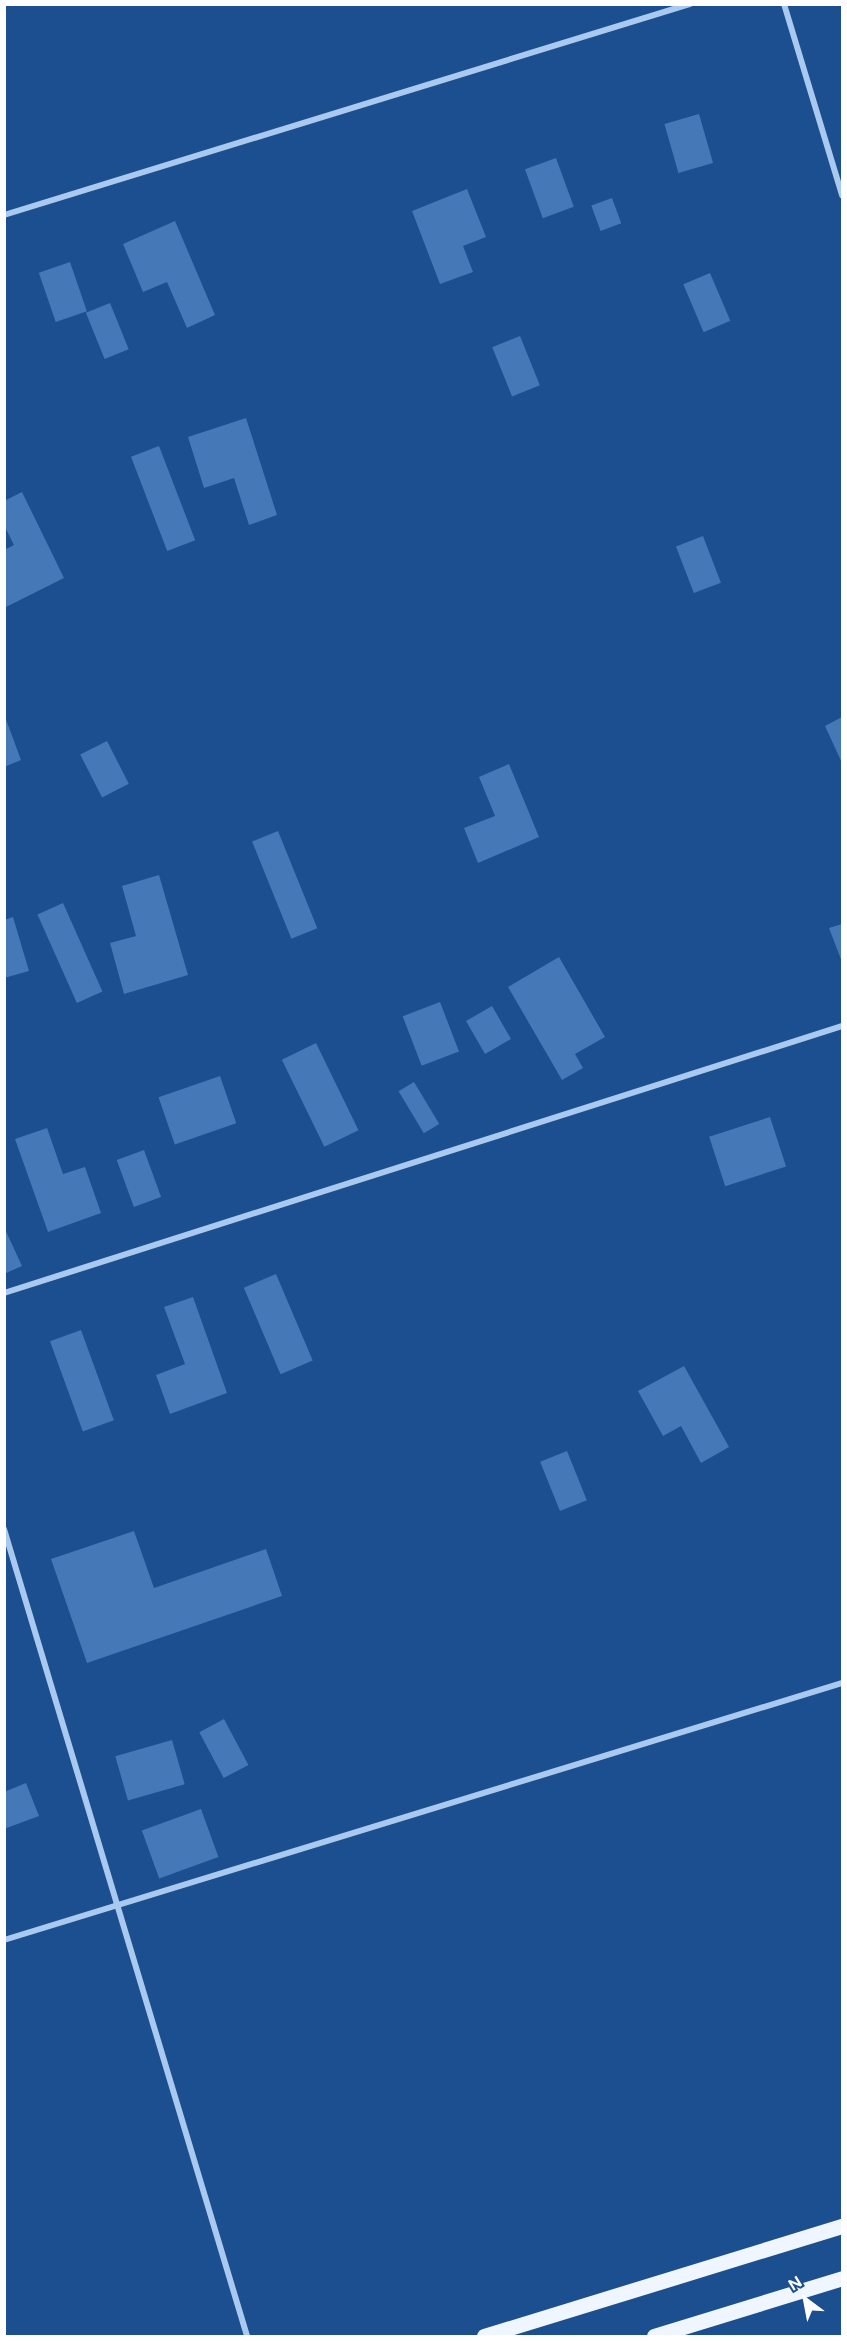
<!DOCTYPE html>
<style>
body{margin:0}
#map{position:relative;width:847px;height:2341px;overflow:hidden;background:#1b4f8f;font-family:Figtree,sans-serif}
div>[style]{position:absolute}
.building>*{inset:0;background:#4478b7;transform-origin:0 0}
.minor>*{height:6px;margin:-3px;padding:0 3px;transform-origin:3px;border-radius:3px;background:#a9c9ee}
.primary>*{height:15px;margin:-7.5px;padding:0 7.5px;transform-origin:7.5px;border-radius:7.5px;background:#f0f6ff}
span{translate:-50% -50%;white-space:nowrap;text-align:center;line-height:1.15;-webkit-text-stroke:5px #1b4f8f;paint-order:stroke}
.frame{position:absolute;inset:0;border:6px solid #fff;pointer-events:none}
.north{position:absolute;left:775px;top:2269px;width:60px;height:60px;-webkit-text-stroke:4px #1b4f8f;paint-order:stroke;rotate:328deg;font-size:16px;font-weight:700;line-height:24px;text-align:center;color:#fff}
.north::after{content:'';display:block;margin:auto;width:21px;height:27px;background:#fff;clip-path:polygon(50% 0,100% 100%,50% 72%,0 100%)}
</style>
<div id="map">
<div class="building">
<div style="left:699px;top:114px;width:51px;height:36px;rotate:74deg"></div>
<div style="left:556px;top:158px;width:52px;height:33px;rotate:70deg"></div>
<div style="clip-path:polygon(467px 189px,486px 237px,463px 246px,473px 272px,440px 284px,412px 211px)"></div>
<div style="left:612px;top:198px;width:27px;height:22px;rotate:70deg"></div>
<div style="clip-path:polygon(175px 221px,215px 315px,187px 328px,167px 282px,143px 292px,123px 244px)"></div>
<div style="left:70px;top:262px;width:52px;height:33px;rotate:71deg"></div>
<div style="left:710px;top:273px;width:52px;height:29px;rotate:67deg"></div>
<div style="left:110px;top:303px;width:50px;height:26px;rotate:68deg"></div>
<div style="left:520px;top:336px;width:53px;height:30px;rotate:68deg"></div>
<div style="clip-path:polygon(246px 418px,277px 515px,249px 525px,234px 478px,204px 488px,188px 437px)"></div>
<div style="left:159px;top:446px;width:101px;height:30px;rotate:69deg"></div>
<div style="clip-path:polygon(22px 492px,64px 578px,6px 607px,4px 550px,14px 545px,4px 525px,4px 501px)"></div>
<div style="left:703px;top:536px;width:50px;height:29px;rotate:69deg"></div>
<div style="clip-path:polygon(4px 714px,21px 760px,4px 767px)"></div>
<div style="clip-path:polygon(842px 717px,842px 763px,825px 726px)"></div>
<div style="left:107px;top:741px;width:48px;height:30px;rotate:63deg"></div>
<div style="clip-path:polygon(509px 764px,539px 837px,478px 863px,464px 828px,495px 816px,479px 777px)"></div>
<div style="left:278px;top:831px;width:105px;height:28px;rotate:68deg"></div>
<div style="clip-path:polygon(159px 875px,188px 975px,124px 994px,110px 943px,136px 936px,122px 886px)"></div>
<div style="left:63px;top:903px;width:97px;height:28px;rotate:66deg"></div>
<div style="clip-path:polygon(13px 917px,29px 971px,4px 978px,4px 920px)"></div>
<div style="clip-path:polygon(842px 924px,842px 962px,829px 928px)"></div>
<div style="clip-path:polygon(559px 957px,605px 1037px,575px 1054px,583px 1068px,562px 1080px,508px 987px)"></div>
<div style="left:440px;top:1002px;width:53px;height:40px;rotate:69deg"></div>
<div style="left:492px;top:1006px;width:38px;height:30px;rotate:60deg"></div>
<div style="left:316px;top:1043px;width:97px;height:38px;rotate:64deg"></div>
<div style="left:220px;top:1076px;width:50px;height:65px;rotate:71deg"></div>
<div style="left:414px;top:1082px;width:49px;height:18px;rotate:59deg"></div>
<div style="left:770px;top:1117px;width:52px;height:64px;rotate:72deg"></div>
<div style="clip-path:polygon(47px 1128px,63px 1174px,85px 1167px,101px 1213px,48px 1232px,15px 1139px)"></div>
<div style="left:144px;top:1150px;width:50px;height:29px;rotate:70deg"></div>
<div style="clip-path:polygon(4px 1227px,22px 1266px,4px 1274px)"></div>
<div style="left:276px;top:1274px;width:94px;height:35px;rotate:67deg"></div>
<div style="clip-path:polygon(193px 1297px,227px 1393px,170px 1414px,156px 1375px,185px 1364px,164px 1307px)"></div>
<div style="left:81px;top:1330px;width:96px;height:33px;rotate:70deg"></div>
<div style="clip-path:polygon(684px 1366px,729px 1447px,701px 1463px,681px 1426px,663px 1436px,638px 1391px)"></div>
<div style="left:567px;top:1451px;width:53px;height:29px;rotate:68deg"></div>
<div style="clip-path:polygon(134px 1531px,154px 1588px,266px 1549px,282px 1596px,87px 1663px,51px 1559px)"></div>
<div style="left:224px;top:1719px;width:52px;height:28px;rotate:62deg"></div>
<div style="left:172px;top:1740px;width:46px;height:59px;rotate:74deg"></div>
<div style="clip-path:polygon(26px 1783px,39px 1816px,4px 1829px,4px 1792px)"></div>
<div style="left:201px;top:1809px;width:51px;height:63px;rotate:70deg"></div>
</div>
<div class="minor">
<div style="left:784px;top:4px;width:200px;rotate:73.1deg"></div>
<div style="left:4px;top:215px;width:718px;rotate:-17.1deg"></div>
<div style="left:4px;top:1293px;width:880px;rotate:-17.67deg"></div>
<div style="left:4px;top:1529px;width:843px;rotate:73.24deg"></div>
<div style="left:4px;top:1940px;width:877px;rotate:-17.05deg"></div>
</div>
<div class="primary">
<div style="left:484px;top:2336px;width:375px;rotate:-17.1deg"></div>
<div style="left:654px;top:2336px;width:197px;rotate:-17.1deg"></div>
</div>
<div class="frame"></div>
<div class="north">N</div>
</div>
